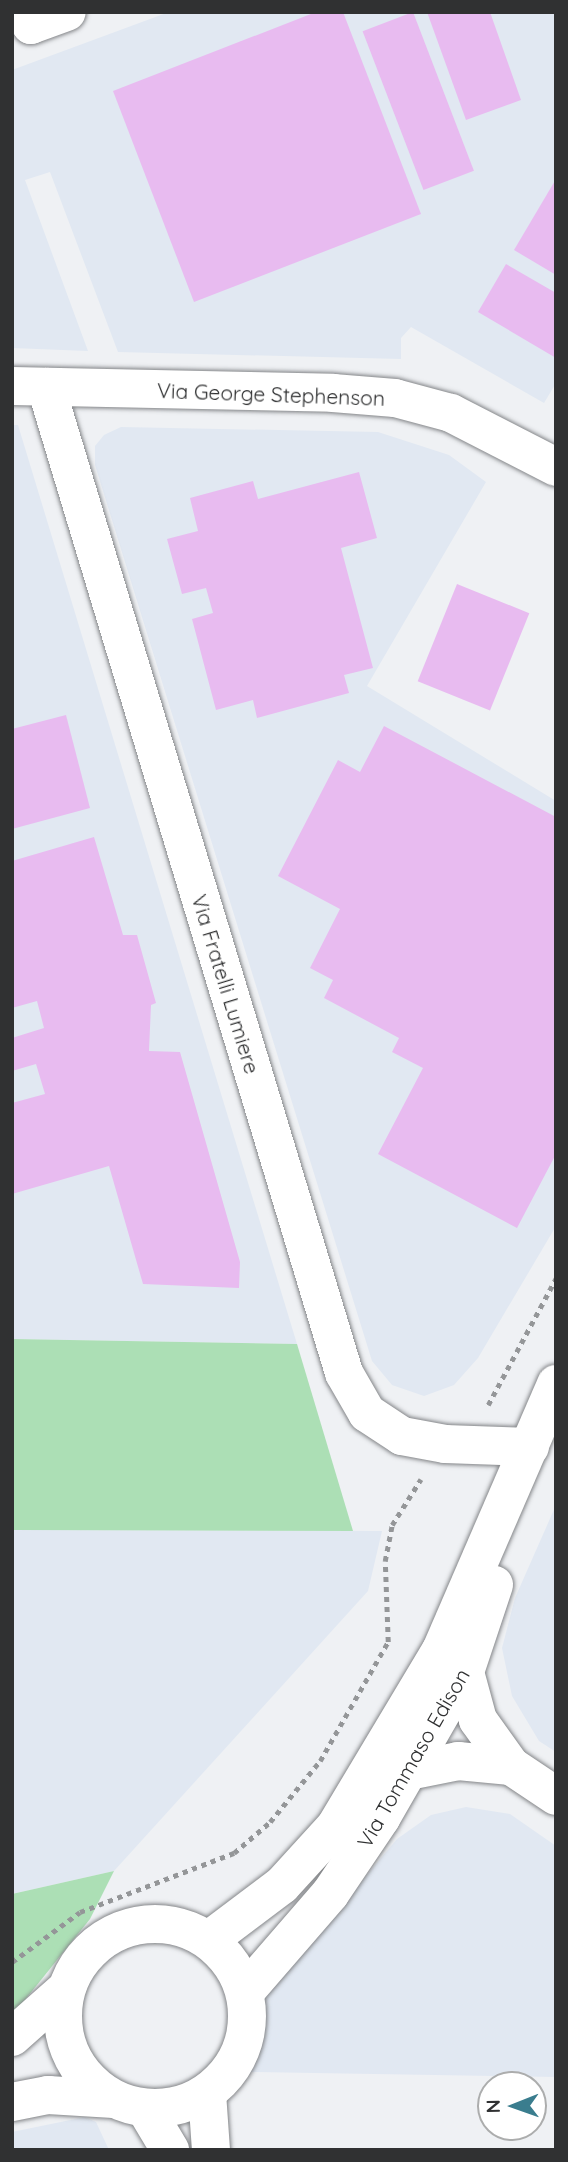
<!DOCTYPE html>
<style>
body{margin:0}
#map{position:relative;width:568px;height:2162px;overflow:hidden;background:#eff1f4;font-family:Quicksand,sans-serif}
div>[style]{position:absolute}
.built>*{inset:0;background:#e1e8f2}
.green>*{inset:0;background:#acdfb5}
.building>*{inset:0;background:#e8bbf0;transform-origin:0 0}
.path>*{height:4.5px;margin-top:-2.25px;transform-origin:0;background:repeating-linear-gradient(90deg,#949698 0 5px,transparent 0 10px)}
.roads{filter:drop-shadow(0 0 2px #848689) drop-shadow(0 0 2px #848689)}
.minor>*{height:38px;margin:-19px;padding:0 19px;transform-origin:19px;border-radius:19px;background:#fff}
.tertiary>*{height:38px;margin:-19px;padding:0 19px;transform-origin:19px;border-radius:19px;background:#fff}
.tertiary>.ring{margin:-19px;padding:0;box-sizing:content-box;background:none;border:38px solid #fff;border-radius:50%}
span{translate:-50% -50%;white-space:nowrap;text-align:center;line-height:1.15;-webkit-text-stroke:7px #fff;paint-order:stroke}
.street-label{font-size:21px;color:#303132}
.frame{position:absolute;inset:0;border:14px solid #303132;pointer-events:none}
.north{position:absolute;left:477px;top:2071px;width:70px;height:70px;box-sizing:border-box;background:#fff;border:2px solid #acadad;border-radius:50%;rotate:269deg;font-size:19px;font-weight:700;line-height:28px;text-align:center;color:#303132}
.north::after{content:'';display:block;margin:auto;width:24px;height:32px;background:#3a7d8e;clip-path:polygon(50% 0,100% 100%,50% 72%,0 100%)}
</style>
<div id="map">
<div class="built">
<div style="clip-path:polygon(169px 12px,556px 12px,556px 383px,544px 403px,411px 327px,401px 338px,401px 359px,118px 352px,50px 172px,25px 180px,88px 351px,12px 348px,12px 70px)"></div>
<div style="clip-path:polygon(12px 425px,18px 425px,297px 1344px,12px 1339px)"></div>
<div style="clip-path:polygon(121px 427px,378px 432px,449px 455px,486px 482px,367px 686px,556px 801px,556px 1226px,478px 1358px,454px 1385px,424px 1396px,392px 1385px,372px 1361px,95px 465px,95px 446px,104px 435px)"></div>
<div style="clip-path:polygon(556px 1505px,556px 1752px,539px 1741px,512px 1696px,502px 1648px,515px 1598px)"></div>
<div style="clip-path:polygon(12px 1530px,382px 1531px,368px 1591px,114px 1871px,12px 1894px)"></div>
<div style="clip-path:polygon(466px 1807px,510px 1814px,556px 1846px,556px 2077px,248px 2072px,265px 1996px,397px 1839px,431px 1815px)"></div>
<div style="clip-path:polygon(85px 2117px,96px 2122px,109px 2150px,12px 2150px,12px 2132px)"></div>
</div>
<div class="green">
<div style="clip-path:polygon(12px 1339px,297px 1344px,353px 1531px,12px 1530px)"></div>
<div style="clip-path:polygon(114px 1871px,90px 1919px,12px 2016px,12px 1894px)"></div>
</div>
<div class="building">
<div style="clip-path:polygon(316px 12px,343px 12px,421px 214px,194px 302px,113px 91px)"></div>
<div style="left:413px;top:12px;width:170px;height:54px;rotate:69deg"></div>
<div style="clip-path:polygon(427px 12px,490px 12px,521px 100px,466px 120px)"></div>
<div style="clip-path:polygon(556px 179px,556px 275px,514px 250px)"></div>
<div style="clip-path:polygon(506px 264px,556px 293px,556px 358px,478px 312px)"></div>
<div style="clip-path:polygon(359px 472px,377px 538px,341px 548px,373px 668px,344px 675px,349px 693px,257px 718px,253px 700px,216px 710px,192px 619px,213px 613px,206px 588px,182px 594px,167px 539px,198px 531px,190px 498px,253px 481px,258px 499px)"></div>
<div style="left:457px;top:584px;width:78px;height:105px;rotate:22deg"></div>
<div style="clip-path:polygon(66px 715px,90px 808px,12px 829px,12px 729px)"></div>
<div style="clip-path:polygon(384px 726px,556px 817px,556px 1154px,517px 1228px,378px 1154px,423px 1068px,392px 1052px,399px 1038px,324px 998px,333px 980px,310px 968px,340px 909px,278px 876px,338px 760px,360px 772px)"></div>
<div style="clip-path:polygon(94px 837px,123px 935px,137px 935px,156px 1003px,151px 1005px,149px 1051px,180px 1052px,240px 1262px,239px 1288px,143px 1284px,109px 1166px,12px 1194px,12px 1103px,45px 1094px,36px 1064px,12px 1071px,12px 1038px,44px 1028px,37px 1001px,12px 1008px,12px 861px)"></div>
</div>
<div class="path">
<div style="left:488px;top:1405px;width:144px;rotate:-61.8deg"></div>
<div style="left:12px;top:1962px;width:84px;rotate:-36.3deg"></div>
<div style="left:80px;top:1912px;width:165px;rotate:-21deg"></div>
<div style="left:234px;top:1853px;width:48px;rotate:-40.7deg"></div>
<div style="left:270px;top:1822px;width:79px;rotate:-50.7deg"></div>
<div style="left:320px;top:1761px;width:137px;rotate:-60.3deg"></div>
<div style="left:388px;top:1642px;width:81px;rotate:-92.1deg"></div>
<div style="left:385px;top:1561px;width:37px;rotate:-79deg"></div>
<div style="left:392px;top:1525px;width:54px;rotate:-57.8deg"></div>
</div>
<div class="roads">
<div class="minor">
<div style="left:26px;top:12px;width:14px;rotate:69deg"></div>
<div style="left:31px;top:25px;width:38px;rotate:-20deg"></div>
<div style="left:12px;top:386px;width:321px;rotate:1.2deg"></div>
<div style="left:333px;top:393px;width:62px;rotate:4.6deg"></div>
<div style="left:395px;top:398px;width:58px;rotate:15deg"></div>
<div style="left:451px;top:413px;width:118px;rotate:27.2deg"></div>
<div style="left:46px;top:387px;width:1030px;rotate:73.18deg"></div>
<div style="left:344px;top:1373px;width:46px;rotate:60.1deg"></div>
<div style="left:367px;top:1413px;width:42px;rotate:33.3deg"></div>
<div style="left:402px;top:1436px;width:44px;rotate:10.5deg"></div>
<div style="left:445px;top:1444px;width:85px;rotate:2deg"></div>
<div style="left:511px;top:1766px;width:54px;rotate:33.7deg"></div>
<div style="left:408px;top:1771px;width:51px;rotate:-11.3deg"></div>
<div style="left:458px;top:1761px;width:53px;rotate:5.4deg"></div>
<div style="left:511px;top:1766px;width:57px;rotate:-125.7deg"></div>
<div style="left:478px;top:1720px;width:50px;rotate:-105.2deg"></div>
<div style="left:207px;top:2093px;width:57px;rotate:86deg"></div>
<div style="left:145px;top:2108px;width:49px;rotate:59.2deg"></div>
</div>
<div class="tertiary">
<div class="ring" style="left:63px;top:1924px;width:146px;height:146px"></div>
<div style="left:209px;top:1940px;width:91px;rotate:-37deg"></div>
<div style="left:282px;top:1885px;width:79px;rotate:-47.6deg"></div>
<div style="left:335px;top:1827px;width:206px;rotate:-59.1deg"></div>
<div style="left:441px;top:1650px;width:290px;rotate:-66.6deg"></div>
<div style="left:245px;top:1992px;width:130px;rotate:-49.1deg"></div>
<div style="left:330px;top:1894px;width:92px;rotate:-56.1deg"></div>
<div style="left:381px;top:1818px;width:168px;rotate:-60.1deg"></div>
<div style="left:465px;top:1672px;width:92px;rotate:-71.6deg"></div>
<div style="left:12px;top:2037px;width:71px;rotate:-41.6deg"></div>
<div style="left:12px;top:2102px;width:37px;rotate:-11deg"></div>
<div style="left:48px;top:2095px;width:66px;rotate:3.5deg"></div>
</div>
</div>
<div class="street-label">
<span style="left:271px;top:394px;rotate:2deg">Via George Stephenson</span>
<span style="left:226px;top:984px;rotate:73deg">Via Fratelli Lumiere</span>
<span style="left:413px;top:1758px;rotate:-60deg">Via Tommaso Edison</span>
</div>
<div class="frame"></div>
<div class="north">N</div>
</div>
